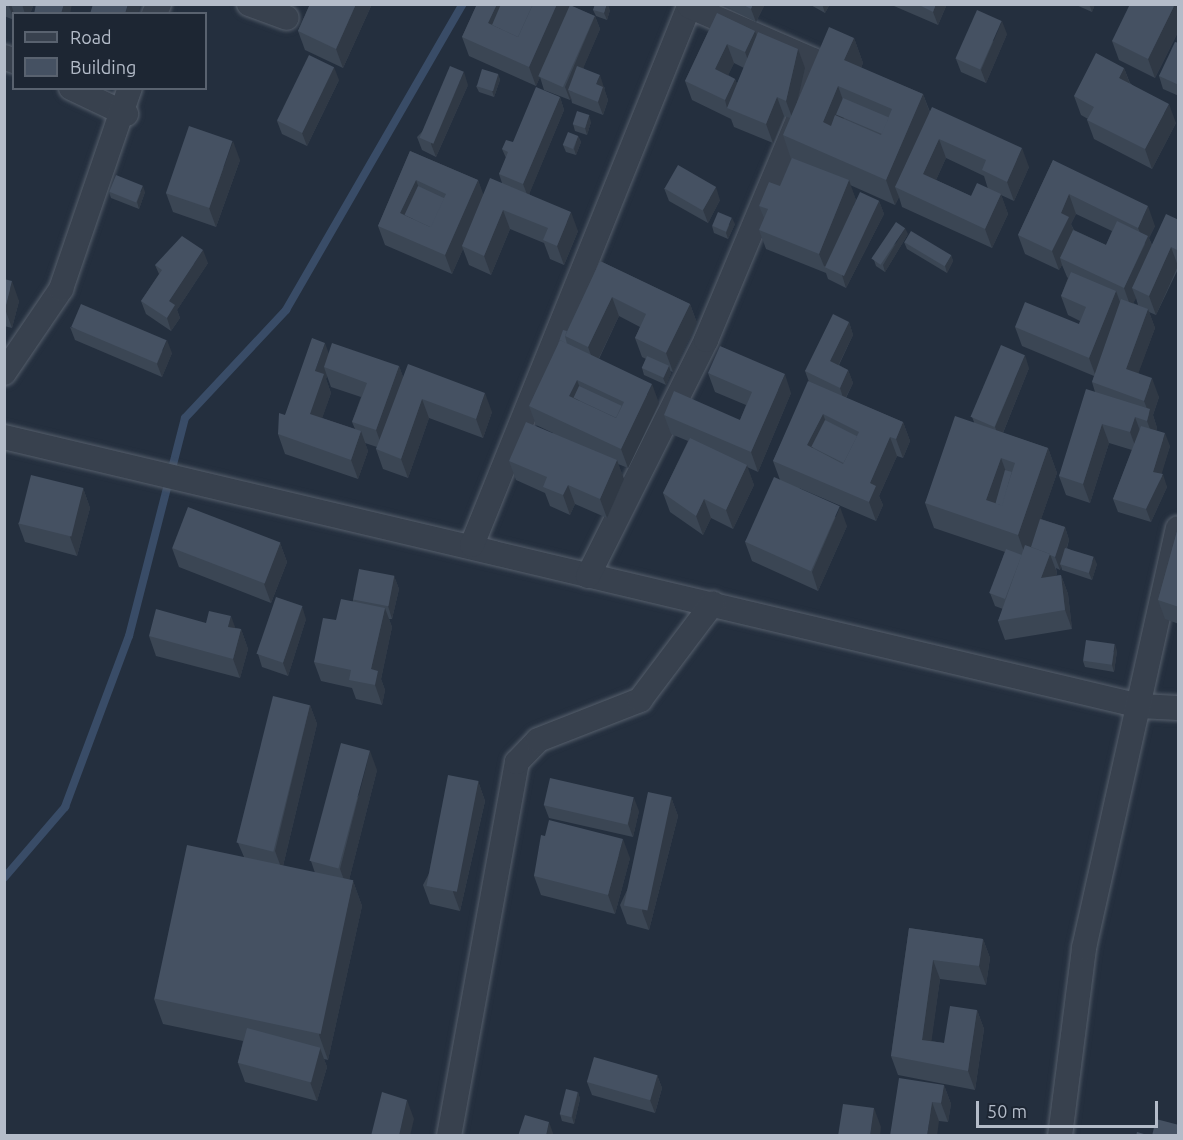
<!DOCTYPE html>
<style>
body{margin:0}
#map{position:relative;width:1183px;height:1140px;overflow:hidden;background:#242f3e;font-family:Ubuntu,sans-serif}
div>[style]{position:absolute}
.stream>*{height:8px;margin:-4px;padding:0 4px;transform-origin:4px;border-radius:4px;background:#394c67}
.roads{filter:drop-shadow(0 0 2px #565f6c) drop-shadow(0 0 2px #565f6c)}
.minor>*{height:24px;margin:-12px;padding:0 12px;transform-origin:12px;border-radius:12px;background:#38414e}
.wall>*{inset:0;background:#3b4654}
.shaded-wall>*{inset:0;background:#303945}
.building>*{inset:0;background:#455162;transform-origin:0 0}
span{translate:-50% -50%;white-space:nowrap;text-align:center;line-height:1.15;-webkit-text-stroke:6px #1d2633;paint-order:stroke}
.frame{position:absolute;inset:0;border:6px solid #b4bcc9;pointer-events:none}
.legend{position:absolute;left:12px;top:12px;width:195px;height:78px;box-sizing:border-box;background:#1d2633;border:2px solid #59626f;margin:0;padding:8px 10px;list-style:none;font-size:18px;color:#b4bcc9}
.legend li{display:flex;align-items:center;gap:12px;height:30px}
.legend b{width:30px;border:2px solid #59626f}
.scale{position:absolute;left:976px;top:1101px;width:182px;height:27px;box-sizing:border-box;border:3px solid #b4bcc9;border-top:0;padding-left:8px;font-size:18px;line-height:21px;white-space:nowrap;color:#b4bcc9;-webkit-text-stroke:4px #1d2633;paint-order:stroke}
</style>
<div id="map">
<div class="stream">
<div style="left:4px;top:878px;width:94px;rotate:-49.3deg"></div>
<div style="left:65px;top:807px;width:183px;rotate:-69.5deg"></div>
<div style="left:129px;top:636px;width:225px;rotate:-75.6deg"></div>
<div style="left:185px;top:418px;width:148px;rotate:-46.9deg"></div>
<div style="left:286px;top:310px;width:354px;rotate:-60deg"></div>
</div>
<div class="roads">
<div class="minor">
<div style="left:249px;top:4px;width:40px;rotate:20.2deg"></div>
<div style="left:154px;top:14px;width:11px;rotate:-63deg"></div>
<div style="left:4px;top:57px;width:11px;rotate:22deg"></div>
<div style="left:71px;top:88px;width:61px;rotate:25.3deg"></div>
<div style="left:4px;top:373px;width:102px;rotate:-55.8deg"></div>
<div style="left:61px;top:289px;width:213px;rotate:-71.1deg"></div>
<div style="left:4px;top:437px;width:1167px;rotate:13.32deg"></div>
<div style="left:1140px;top:706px;width:38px;rotate:3deg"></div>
<div style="left:472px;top:545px;width:583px;rotate:-68.05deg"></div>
<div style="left:588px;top:576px;width:264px;rotate:-63.4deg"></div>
<div style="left:706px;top:340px;width:267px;rotate:-67.3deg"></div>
<div style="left:809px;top:94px;width:34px;rotate:-83deg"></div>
<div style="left:813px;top:60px;width:135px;rotate:-156.5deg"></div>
<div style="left:449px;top:1136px;width:380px;rotate:-79.7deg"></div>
<div style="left:517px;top:762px;width:30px;rotate:-46deg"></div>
<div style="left:538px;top:740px;width:110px;rotate:-21.4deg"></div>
<div style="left:640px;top:700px;width:121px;rotate:-53deg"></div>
<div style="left:1060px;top:1136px;width:190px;rotate:-82.7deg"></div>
<div style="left:1084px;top:948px;width:430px;rotate:-77.4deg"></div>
</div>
</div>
<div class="wall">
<div style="clip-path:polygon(4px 4px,34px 4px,30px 14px,14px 14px,14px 20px,4px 16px)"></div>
<div style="clip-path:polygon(310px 4px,372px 4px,343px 68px,305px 50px,298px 31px)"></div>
<div style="clip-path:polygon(477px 4px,571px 4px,571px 6px,595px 16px,600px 29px,583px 68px,605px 88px,604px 89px,608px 100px,603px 115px,572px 103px,571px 98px,570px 100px,544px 90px,540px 77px,536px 86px,469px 56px,462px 37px)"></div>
<div style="clip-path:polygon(721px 4px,765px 4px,756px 22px)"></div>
<div style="clip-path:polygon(809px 4px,830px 4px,825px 13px)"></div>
<div style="clip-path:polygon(893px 4px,947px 4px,938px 25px,894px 6px)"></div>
<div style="clip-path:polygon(1074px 4px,1095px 4px,1092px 12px)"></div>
<div style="clip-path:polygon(1179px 4px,1179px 30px,1155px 78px,1119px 60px,1112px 41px)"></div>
<div style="clip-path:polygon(593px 10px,610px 10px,607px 20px,596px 16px)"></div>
<div style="clip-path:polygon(evenodd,717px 13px,755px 31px,757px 36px,805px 68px,797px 101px,854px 38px,863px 63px,861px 68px,923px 94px,930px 112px,1029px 167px,1014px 201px,1001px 195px,1008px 214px,992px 248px,902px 207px,899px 197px,895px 205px,850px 185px,856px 200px,853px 206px,879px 201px,884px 214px,846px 288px,828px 279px,826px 273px,766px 249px,759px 230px,764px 218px,759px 206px,780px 186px,791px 159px,783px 135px,790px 118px,784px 116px,773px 143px,734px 127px,731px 119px,692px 100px,685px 81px,717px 13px,734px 63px,744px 68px,737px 84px,735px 79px,728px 75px,734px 63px,717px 13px,946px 158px,984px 176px,988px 189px,971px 196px,936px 180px,946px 158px)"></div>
<div style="clip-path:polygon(1007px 34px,986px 83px,961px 72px,956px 59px)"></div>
<div style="clip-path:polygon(1179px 43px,1179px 96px,1163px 89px,1159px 76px)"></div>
<div style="clip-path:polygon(1124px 68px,1130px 83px,1176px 123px,1152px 169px,1094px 139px,1087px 120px,1088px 119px,1081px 115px,1074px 96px)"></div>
<div style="clip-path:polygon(498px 74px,500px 80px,494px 97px,479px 92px,476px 86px)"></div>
<div style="clip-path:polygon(339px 80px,307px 146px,282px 134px,277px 121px)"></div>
<div style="clip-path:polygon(468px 85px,436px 157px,422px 150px,417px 137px)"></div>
<div style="clip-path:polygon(560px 97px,564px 110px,529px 194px,578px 231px,564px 265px,550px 259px,544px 243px,510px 229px,491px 275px,469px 265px,463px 249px,452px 274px,385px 245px,378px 226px,410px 151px,478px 180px,483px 195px,502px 183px,499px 174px,506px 158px,502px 149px,513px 142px)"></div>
<div style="clip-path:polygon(591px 122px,587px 135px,575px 131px,573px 124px)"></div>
<div style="clip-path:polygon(578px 136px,581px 142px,576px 155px,566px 152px,563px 145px)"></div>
<div style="clip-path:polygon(240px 160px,216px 227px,173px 212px,166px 193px)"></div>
<div style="clip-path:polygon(evenodd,1053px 160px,1155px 226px,1149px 238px,1152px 245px,1179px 220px,1179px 267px,1156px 315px,1149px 312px,1155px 328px,1138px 373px,1159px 397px,1153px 415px,1157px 428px,1156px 431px,1170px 446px,1161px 474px,1167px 487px,1151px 522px,1118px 512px,1113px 499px,1132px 450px,1109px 443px,1090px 503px,1066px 495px,1059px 476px,1095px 392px,1092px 382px,1094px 376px,1022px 346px,1015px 327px,1079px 324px,1080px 321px,1068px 315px,1061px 296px,1068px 278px,1067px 277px,1062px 265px,1059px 270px,1025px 254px,1018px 235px,1053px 160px,1076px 214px,1112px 231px,1106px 245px,1074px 230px,1071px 224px,1076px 214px,1053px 160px,1136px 298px,1138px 305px,1133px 303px,1136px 298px)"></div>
<div style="clip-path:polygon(664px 188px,720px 200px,708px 223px,669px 201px)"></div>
<div style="clip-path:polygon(109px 192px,145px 192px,139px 209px,111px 198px)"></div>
<div style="clip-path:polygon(735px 224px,728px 239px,714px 233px,712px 226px)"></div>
<div style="clip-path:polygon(908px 234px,885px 272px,876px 266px,874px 260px)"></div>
<div style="clip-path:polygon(904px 242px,951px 255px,953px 261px,947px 273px,907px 249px)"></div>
<div style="clip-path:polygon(600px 261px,690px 304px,697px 323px,673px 372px,670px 371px,671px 373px,666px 385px,644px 375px,642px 368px,646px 359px,642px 357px,635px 338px,640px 327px,619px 316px,599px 359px,659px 403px,628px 468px,618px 464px,624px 479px,607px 518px,575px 504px,570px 515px,550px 506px,545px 493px,516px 480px,509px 461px,553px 433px,536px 425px,529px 406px,557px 347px,567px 331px)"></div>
<div style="clip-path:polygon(208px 263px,177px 310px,180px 318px,171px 331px,146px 314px,141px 301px,159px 274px,155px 265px)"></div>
<div style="clip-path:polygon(4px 279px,19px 301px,12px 328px,4px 326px)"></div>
<div style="clip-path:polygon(849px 322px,853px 335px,839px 365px,848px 370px,853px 383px,846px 398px,903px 422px,910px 441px,903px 458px,897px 456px,879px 496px,883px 505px,876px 521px,799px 488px,847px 526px,818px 591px,752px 561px,745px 542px,780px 480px,773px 461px,809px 382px,805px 371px)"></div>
<div style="clip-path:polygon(70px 327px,172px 353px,162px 377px,75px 340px)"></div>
<div style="clip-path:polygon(evenodd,329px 353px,399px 366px,403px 377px,492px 412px,483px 438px,429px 418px,408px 478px,383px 469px,376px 449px,377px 447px,365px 443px,368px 451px,358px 479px,285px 454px,278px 434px,285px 415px,329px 353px,327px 376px,331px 387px,361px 397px,352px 422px,355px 429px,322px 418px,331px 393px,326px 379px,327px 376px)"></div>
<div style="clip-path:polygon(1029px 368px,1003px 433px,1048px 448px,1057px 473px,1041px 519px,1065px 527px,1069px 540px,1067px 548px,1097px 564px,1092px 580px,1062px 570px,1061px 566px,1060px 570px,1056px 568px,1057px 573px,1056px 576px,1061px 575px,1068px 594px,1072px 629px,1005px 640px,998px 621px,1003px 609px,995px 606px,990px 593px,1005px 552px,934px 528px,925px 503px,974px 422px,972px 417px)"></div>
<div style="clip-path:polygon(708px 373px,791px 393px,758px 472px,747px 467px,754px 485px,733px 529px,711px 518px,703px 535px,670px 512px,663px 493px,688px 441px,671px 434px,664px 415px,740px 420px,746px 405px,715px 392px)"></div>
<div style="clip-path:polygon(83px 488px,90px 508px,77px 556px,25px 542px,18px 523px)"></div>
<div style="clip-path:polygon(1179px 524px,1179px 624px,1165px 619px,1158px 600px)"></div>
<div style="clip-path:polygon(280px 543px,287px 562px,271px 603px,179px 567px,172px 548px)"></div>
<div style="clip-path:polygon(394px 576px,399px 589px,392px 619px,389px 619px,392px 627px,381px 679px,385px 690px,382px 705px,356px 699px,352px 688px,321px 681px,314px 662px,336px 620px,353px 601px,353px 599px)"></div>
<div style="clip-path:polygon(306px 619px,288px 676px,262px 667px,258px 654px)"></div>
<div style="clip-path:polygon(206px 623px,241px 629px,248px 649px,240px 678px,156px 656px,149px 636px)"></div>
<div style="clip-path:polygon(1117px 651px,1114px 672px,1085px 667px,1083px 661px)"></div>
<div style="clip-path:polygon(310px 705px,317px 724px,283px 866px,315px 873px,311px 861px,377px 770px,349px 880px,353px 881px,362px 906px,328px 1060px,324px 1059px,327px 1067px,317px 1101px,245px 1082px,238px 1063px,243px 1041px,163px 1024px,154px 999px,244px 857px,238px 843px)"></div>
<div style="clip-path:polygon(478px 781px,485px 801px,460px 911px,430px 904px,423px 885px)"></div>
<div style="clip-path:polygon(671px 797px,678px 816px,649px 930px,627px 924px,620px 905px)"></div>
<div style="clip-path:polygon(544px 805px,639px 811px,633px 837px,549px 818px)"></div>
<div style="clip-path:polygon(545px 836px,630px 858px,615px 914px,541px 895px,534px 876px)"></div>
<div style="clip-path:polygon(909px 928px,983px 939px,990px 958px,986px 985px,940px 979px,931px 1041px,944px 1043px,977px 1010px,984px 1029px,975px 1090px,898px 1075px,891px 1056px)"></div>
<div style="clip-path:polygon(657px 1075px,662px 1088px,655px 1113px,592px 1095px,587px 1082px)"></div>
<div style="clip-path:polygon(944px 1085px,951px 1104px,948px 1122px,939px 1121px,890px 1136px)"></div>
<div style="clip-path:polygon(578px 1092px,580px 1099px,574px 1124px,562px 1121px,560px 1114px)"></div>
</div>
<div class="shaded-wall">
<div style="clip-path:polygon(8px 4px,11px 4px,14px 14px,14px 19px)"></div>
<div style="clip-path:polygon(22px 4px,34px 4px,30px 14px,25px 14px)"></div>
<div style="clip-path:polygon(64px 4px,72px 4px,70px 14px,61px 14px)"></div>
<div style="clip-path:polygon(128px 4px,141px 4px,138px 14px,125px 14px)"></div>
<div style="clip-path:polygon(356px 4px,372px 4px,343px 68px,336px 49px)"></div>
<div style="clip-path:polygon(497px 4px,512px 4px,499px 33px,488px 23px)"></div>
<div style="clip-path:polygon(557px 4px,571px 4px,572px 6px,536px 86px,529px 67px)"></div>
<div style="clip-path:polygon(607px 4px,608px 4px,610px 10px,607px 20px,604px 13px)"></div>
<div style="clip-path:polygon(753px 4px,765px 4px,756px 22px,751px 9px)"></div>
<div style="clip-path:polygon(822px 4px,830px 4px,825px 13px)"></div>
<div style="clip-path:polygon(936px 4px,947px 4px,938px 25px,933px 12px)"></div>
<div style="clip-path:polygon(1089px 4px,1095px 4px,1092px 12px)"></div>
<div style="clip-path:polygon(1175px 4px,1179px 4px,1179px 30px,1155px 78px,1148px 59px)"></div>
<div style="clip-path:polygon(595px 16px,600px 29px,573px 92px,568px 90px,571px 98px,570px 100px,565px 87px)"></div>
<div style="clip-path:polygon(1002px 21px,1007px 34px,986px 83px,981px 70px)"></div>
<div style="clip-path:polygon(755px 31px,762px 50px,752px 71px,745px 52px)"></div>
<div style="clip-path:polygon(854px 38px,863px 63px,854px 85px,844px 60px)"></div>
<div style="clip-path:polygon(727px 44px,734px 63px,722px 88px,715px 69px)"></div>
<div style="clip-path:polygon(798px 49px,805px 68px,793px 120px,786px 101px)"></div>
<div style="clip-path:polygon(334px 67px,339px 80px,307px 146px,302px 133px)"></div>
<div style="clip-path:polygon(1124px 68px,1131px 87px,1119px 78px)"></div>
<div style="clip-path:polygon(464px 72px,468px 85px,436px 157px,431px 144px)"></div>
<div style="clip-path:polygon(498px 74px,500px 80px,494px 97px,492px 91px)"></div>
<div style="clip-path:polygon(600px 75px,608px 100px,603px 115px,598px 102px,596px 84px)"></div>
<div style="clip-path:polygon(735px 79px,742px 98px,727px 108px,725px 100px)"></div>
<div style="clip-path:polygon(838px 86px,847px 111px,835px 137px,823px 122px)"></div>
<div style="clip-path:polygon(923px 94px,932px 119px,895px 187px,899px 197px,895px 205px,886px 180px)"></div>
<div style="clip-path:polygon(560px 97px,564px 110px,528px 197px,523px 184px)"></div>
<div style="clip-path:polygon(777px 97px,784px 116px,773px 143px,766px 124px)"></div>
<div style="clip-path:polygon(1169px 104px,1176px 123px,1152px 169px,1145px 149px)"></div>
<div style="clip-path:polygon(589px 115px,591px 122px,587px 135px,585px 128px)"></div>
<div style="clip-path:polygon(578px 136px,581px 142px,576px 155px,574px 149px)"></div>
<div style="clip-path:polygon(939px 139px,946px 158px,930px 193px,923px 174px)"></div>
<div style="clip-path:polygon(233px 141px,240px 160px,216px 227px,209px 208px)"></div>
<div style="clip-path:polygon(1022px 148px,1029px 167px,1014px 201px,1007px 182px)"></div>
<div style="clip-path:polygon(416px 180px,423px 199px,411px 224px,400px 213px)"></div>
<div style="clip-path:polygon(478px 180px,485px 199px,462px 246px,463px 249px,452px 274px,445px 255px)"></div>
<div style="clip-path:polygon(849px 180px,856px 200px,828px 268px,824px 266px,819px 254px)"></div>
<div style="clip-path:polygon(143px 186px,145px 192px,139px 209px,137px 202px)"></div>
<div style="clip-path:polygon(716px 187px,720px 200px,708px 223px,703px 210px)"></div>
<div style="clip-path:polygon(1001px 194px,1008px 214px,992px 248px,985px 229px)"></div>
<div style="clip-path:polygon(1069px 194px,1076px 214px,1071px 224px,1076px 236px,1060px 258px,1062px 265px,1059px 270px,1052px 251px,1061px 213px)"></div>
<div style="clip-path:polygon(879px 201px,884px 214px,846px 288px,842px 275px)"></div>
<div style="clip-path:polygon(1148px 206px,1155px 226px,1149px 238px,1155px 255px,1132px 288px,1136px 298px,1131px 308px,1124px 288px,1145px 244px,1138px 228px)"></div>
<div style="clip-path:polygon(503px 210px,510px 229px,491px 275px,484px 256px)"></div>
<div style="clip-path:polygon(571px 212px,578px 231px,564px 265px,557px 246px)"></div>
<div style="clip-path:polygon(732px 218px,735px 224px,728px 239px,726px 233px)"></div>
<div style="clip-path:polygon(905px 228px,908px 234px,885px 272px,883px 265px)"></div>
<div style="clip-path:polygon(1171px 247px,1178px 266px,1156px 315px,1149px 296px)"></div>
<div style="clip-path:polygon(203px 250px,208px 263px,177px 310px,180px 318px,171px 331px,167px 318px,169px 301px)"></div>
<div style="clip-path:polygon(951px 255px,953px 261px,947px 273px,945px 266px)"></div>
<div style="clip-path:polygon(12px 281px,19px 301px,12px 328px,5px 309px)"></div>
<div style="clip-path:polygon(1116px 291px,1123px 310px,1096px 377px,1089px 358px)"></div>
<div style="clip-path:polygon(612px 297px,619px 316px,595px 366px,588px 347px)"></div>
<div style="clip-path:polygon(690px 304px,697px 323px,673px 372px,666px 353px)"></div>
<div style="clip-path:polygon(1148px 309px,1155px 328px,1133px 388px,1126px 369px)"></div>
<div style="clip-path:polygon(849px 322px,853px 335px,834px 374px,830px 361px)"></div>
<div style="clip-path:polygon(167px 340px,172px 353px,162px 377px,157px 364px)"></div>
<div style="clip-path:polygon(325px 343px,332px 362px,324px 367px,327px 376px,326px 379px,331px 393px,317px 433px,310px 414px,315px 371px)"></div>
<div style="clip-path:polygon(1025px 355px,1029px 368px,1000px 440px,995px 427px)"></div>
<div style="clip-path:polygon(399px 366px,406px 385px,383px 449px,376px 430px)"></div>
<div style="clip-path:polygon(669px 366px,671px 373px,666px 385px,663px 378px)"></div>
<div style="clip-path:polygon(848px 370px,853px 383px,844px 401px,840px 388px)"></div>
<div style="clip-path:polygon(785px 374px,791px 393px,758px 472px,751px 452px)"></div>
<div style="clip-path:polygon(1152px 378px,1159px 397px,1153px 415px,1157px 428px,1154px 440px,1147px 421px,1149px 414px,1144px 401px)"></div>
<div style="clip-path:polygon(577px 380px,584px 399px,571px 403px,569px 396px)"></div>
<div style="clip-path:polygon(652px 384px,659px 403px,628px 468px,621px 449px)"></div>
<div style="clip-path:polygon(485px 393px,492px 412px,483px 438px,476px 419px)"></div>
<div style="clip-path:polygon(422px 399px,429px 418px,408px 478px,401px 459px)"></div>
<div style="clip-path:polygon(823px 414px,830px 433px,809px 451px,807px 445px)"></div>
<div style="clip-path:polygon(1135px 417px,1142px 436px,1137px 451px,1130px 432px)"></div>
<div style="clip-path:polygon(903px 422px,910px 441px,903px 458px,896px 439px)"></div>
<div style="clip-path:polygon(1102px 424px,1109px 443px,1090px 503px,1083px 484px)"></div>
<div style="clip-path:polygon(361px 431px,368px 451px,358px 479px,351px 460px)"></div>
<div style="clip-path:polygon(1165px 433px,1170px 446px,1159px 483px,1163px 474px,1167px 487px,1151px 522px,1146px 509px,1153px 472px)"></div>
<div style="clip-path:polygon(890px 437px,897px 456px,879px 496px,883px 505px,876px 521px,869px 502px,870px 483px)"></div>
<div style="clip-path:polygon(1048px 448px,1057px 473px,1027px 560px,1018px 535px)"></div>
<div style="clip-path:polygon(1001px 458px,1010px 483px,999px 515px,986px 500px)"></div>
<div style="clip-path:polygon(617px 460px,624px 479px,607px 518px,600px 499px)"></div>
<div style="clip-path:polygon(747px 465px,754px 485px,733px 529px,726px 510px)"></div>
<div style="clip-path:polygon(568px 485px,575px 504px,570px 515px,563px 495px)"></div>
<div style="clip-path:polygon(83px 488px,90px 508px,77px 556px,70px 537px)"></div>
<div style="clip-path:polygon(704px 499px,711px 518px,703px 535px,696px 516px)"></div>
<div style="clip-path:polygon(840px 507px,847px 526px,818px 591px,812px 572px)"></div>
<div style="clip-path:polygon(1065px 527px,1069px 540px,1061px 564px,1060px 564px,1061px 566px,1060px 570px,1055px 557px)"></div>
<div style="clip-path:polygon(280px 543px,287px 562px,271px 603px,264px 584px)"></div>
<div style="clip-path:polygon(1050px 554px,1057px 573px,1048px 597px,1041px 578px)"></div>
<div style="clip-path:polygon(1094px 557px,1097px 564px,1092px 580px,1089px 573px)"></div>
<div style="clip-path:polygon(1061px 575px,1068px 594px,1072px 629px,1065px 610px)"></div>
<div style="clip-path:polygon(394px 576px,399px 589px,392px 619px,388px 606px)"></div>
<div style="clip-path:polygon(302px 606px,306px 619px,288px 676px,283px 663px)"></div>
<div style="clip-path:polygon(385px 608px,392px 627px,381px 679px,385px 690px,382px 705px,375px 685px,371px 669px)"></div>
<div style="clip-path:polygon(231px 616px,238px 635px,228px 627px)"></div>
<div style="clip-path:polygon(241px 629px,248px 649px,240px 678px,233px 659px)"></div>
<div style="clip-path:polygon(1115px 644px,1117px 651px,1114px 672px,1112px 665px)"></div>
<div style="clip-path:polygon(310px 705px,317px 724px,282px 870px,275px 851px)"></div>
<div style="clip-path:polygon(370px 751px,377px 770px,347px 888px,340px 869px)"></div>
<div style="clip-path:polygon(478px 781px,485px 801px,460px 911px,453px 892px)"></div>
<div style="clip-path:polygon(671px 797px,678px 816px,649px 930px,642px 911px)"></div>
<div style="clip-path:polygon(634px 798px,639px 811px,633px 837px,628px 824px)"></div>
<div style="clip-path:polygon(623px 839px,630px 858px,615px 914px,608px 895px)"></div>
<div style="clip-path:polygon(353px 881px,362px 906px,328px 1060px,319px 1035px)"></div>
<div style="clip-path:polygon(983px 939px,990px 958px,986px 985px,979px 966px)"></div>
<div style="clip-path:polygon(933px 960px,940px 979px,929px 1059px,922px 1040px)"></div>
<div style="clip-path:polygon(977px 1010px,984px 1029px,975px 1090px,968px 1071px)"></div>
<div style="clip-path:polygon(320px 1048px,327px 1067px,317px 1101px,310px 1082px)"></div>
<div style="clip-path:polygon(657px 1075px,662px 1088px,655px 1113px,650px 1100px)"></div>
<div style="clip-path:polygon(944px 1085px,951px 1104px,948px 1122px,941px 1103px)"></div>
<div style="clip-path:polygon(578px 1092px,580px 1099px,574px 1124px,572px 1117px)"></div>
<div style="clip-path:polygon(407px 1100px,414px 1119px,410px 1136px,399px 1136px)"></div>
<div style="clip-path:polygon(932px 1102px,939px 1121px,937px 1136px,927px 1136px)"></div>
<div style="clip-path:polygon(874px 1108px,881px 1127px,880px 1136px,870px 1136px)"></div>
<div style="clip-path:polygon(549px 1122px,554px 1136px,546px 1136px)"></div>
</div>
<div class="building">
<div style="clip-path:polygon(36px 4px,64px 4px,61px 14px,34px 14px)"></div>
<div style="clip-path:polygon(93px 4px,128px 4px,125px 14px,90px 14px)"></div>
<div style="clip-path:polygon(310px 4px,356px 4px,336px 49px,298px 31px)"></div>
<div style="clip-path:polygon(477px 4px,497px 4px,488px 23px,518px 37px,533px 4px,557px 4px,529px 67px,462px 37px)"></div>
<div style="clip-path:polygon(501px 4px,533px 4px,518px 37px,492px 25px)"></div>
<div style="clip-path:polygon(595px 4px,607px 4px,604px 13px,593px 10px)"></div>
<div style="clip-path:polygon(742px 4px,753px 4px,751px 9px)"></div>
<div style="clip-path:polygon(917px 4px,936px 4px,933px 12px)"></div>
<div style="clip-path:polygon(1130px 4px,1175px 4px,1148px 59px,1112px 41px)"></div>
<div style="left:570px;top:5px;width:27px;height:78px;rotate:24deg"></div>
<div style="left:977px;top:10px;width:27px;height:53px;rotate:24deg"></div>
<div style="clip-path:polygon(717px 13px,755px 31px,745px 52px,727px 44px,715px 69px,735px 79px,725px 100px,685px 81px)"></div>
<div style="clip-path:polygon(evenodd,829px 27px,854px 38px,844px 60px,923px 94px,886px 180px,783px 135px,829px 27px,838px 86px,892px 109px,881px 135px,835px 115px,831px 126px,823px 122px,838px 86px)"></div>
<div style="clip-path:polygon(758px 32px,798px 49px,786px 101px,777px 97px,766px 124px,727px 108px)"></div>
<div style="clip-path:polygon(1175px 42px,1179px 43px,1179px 85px,1159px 76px)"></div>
<div style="clip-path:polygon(1096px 53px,1124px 68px,1119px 78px,1169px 104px,1145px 149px,1087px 120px,1094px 107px,1074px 96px)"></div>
<div style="left:309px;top:55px;width:28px;height:73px;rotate:26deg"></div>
<div style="left:450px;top:66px;width:15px;height:78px;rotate:23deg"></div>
<div style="clip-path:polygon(577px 66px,600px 75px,596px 84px,603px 87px,598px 102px,568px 90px)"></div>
<div style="left:482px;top:69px;width:17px;height:18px;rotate:17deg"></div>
<div style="clip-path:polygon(536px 87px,560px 97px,523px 184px,499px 174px,508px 152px,502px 149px,506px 140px,513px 142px)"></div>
<div style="left:843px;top:98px;width:50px;height:18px;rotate:23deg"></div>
<div style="clip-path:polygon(932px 107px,1022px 148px,1007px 182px,982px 170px,986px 160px,939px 139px,923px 174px,971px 196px,977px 183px,1001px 194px,985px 229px,895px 187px)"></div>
<div style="left:577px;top:111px;width:13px;height:14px;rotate:18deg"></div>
<div style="left:189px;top:126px;width:46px;height:71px;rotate:19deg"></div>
<div style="left:568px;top:132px;width:11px;height:14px;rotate:22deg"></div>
<div style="clip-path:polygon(evenodd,410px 151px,478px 180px,445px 255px,378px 226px,410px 151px,416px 180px,446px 194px,430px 227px,400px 213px,416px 180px)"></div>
<div style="clip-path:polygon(792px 158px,849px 180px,819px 254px,759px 230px,768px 209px,759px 206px,769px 182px,780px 186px)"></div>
<div style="clip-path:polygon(1053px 160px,1148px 206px,1138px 228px,1069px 194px,1061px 213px,1069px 217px,1052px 251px,1018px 235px)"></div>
<div style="left:678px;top:165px;width:44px;height:27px;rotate:30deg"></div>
<div style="left:116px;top:175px;width:29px;height:18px;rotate:22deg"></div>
<div style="clip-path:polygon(490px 178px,571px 212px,557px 246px,543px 240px,548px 228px,503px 210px,484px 256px,462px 246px)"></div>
<div style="left:418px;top:186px;width:29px;height:32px;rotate:25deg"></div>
<div style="left:860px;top:192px;width:21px;height:83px;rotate:25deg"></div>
<div style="left:718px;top:212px;width:15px;height:15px;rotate:23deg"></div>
<div style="clip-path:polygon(1166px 214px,1179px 220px,1179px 251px,1171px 247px,1149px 296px,1132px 288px)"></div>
<div style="clip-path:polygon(1117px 221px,1148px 236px,1124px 288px,1060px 258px,1073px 230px,1106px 245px)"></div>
<div style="left:896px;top:222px;width:11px;height:44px;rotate:34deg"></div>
<div style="left:911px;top:231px;width:47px;height:13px;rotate:31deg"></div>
<div style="clip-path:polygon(182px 236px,203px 250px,169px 301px,175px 305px,167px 318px,141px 301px,162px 270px,155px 265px)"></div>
<div style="clip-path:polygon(600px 261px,690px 304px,666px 353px,635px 338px,646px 314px,612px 297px,588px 347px,565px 336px)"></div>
<div style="clip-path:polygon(1071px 272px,1116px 291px,1089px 358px,1015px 327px,1025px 302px,1079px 324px,1086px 307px,1061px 296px)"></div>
<div style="clip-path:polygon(4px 279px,12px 281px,5px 309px,4px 309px)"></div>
<div style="clip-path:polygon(1121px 299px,1148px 309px,1126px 369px,1152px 378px,1144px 401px,1092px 382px)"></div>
<div style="left:81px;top:304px;width:93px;height:25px;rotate:23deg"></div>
<div style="clip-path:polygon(833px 314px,849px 322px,830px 361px,848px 370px,840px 388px,805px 371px)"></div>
<div style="clip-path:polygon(563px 330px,567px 331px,565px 336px,567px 344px,560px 340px,557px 347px)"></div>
<div style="clip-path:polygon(312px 338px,325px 343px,315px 371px,324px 374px,310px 414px,361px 431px,351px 460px,278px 434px,279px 413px,285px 415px)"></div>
<div style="clip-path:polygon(evenodd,560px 340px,652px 384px,621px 449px,529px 406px,560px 340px,577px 380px,624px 402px,616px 418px,569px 396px,577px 380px)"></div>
<div style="clip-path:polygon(332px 343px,399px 366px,376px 430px,352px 422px,367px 383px,324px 367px)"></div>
<div style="left:1001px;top:345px;width:26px;height:78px;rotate:23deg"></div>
<div style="clip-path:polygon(720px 346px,785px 374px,751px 452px,664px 415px,674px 391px,740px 420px,752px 392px,708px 373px)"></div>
<div style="left:647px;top:356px;width:24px;height:13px;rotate:24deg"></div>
<div style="clip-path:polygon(408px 364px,485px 393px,476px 419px,422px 399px,401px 459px,376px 449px)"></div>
<div style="clip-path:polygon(evenodd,808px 381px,903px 422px,896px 439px,890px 437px,870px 483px,876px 486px,869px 502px,773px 461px,808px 381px,823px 414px,859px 432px,843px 464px,807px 445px,823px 414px)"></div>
<div style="left:579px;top:386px;width:47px;height:13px;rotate:25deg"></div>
<div style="clip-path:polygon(1086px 389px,1150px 409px,1147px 421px,1135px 417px,1130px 432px,1102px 424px,1083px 484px,1059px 476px)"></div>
<div style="clip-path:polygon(evenodd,955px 416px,1048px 448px,1018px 535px,925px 503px,955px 416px,1001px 458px,1015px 463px,1001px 505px,986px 500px,1001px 458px)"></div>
<div style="left:825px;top:420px;width:36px;height:30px;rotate:27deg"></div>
<div style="clip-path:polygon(526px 422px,617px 460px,600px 499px,568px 485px,563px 495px,543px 487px,547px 477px,509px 461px)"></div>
<div style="clip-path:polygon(1141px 426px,1165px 433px,1153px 472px,1163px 474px,1146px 509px,1113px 499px)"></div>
<div style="clip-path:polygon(690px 438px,747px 465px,726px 510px,704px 499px,696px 516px,663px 493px)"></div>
<div style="left:1005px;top:470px;width:7px;height:35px;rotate:16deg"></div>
<div style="left:31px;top:475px;width:54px;height:50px;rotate:14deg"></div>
<div style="left:774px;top:477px;width:72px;height:71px;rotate:24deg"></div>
<div style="left:188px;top:507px;width:99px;height:44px;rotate:21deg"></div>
<div style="clip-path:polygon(1040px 519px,1065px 527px,1055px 557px,1050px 555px,1050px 554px,1031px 547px)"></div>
<div style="clip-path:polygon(1179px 524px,1179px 607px,1158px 600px)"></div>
<div style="clip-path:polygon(1025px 545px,1050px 554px,1041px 578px,1061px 575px,1065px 610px,998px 621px)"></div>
<div style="left:1065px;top:548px;width:30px;height:17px;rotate:17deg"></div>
<div style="left:1006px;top:549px;width:17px;height:47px;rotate:21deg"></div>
<div style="left:359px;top:569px;width:36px;height:31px;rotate:11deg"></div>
<div style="left:276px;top:597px;width:28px;height:60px;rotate:19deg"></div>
<div style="clip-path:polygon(341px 599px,385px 608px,371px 669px,378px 671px,375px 685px,349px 680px,351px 670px,314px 662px,323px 618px,336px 620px)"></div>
<div style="clip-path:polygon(156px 609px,206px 623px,209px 611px,231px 616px,228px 627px,241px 629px,233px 659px,149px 636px)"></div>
<div style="left:1086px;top:640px;width:29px;height:21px;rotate:8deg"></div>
<div style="left:273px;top:696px;width:38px;height:151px;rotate:14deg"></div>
<div style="left:341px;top:743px;width:30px;height:122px;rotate:15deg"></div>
<div style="left:448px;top:775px;width:31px;height:113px;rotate:11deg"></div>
<div style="left:550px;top:778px;width:86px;height:28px;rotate:13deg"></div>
<div style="left:648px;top:792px;width:24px;height:116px;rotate:12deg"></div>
<div style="clip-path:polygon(549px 820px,623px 839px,608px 895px,534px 876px,541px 835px,545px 836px)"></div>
<div style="left:187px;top:845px;width:170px;height:157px;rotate:12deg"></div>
<div style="clip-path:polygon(909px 928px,983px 939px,979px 966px,933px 960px,922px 1040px,944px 1043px,950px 1006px,977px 1010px,968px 1071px,891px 1056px)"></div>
<div style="left:247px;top:1028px;width:76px;height:36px;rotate:15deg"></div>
<div style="left:594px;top:1057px;width:66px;height:26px;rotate:16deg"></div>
<div style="clip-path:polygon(899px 1078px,944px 1085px,941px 1103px,932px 1102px,927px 1136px,890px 1136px)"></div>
<div style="left:566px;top:1089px;width:12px;height:26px;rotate:14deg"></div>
<div style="clip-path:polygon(382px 1092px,407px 1100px,399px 1136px,371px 1136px)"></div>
<div style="clip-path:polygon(843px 1104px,874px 1108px,870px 1136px,838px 1136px)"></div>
<div style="clip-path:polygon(525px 1115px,549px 1122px,546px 1136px,518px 1136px)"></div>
<div style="clip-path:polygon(1156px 1119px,1179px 1125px,1179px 1136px,1152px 1136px)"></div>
<div style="clip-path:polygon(1137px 1132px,1151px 1136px,1136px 1136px)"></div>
</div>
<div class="frame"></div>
<ul class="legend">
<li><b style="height:8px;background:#38414e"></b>Road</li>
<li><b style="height:16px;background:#455162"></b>Building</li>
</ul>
<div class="scale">50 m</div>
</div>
